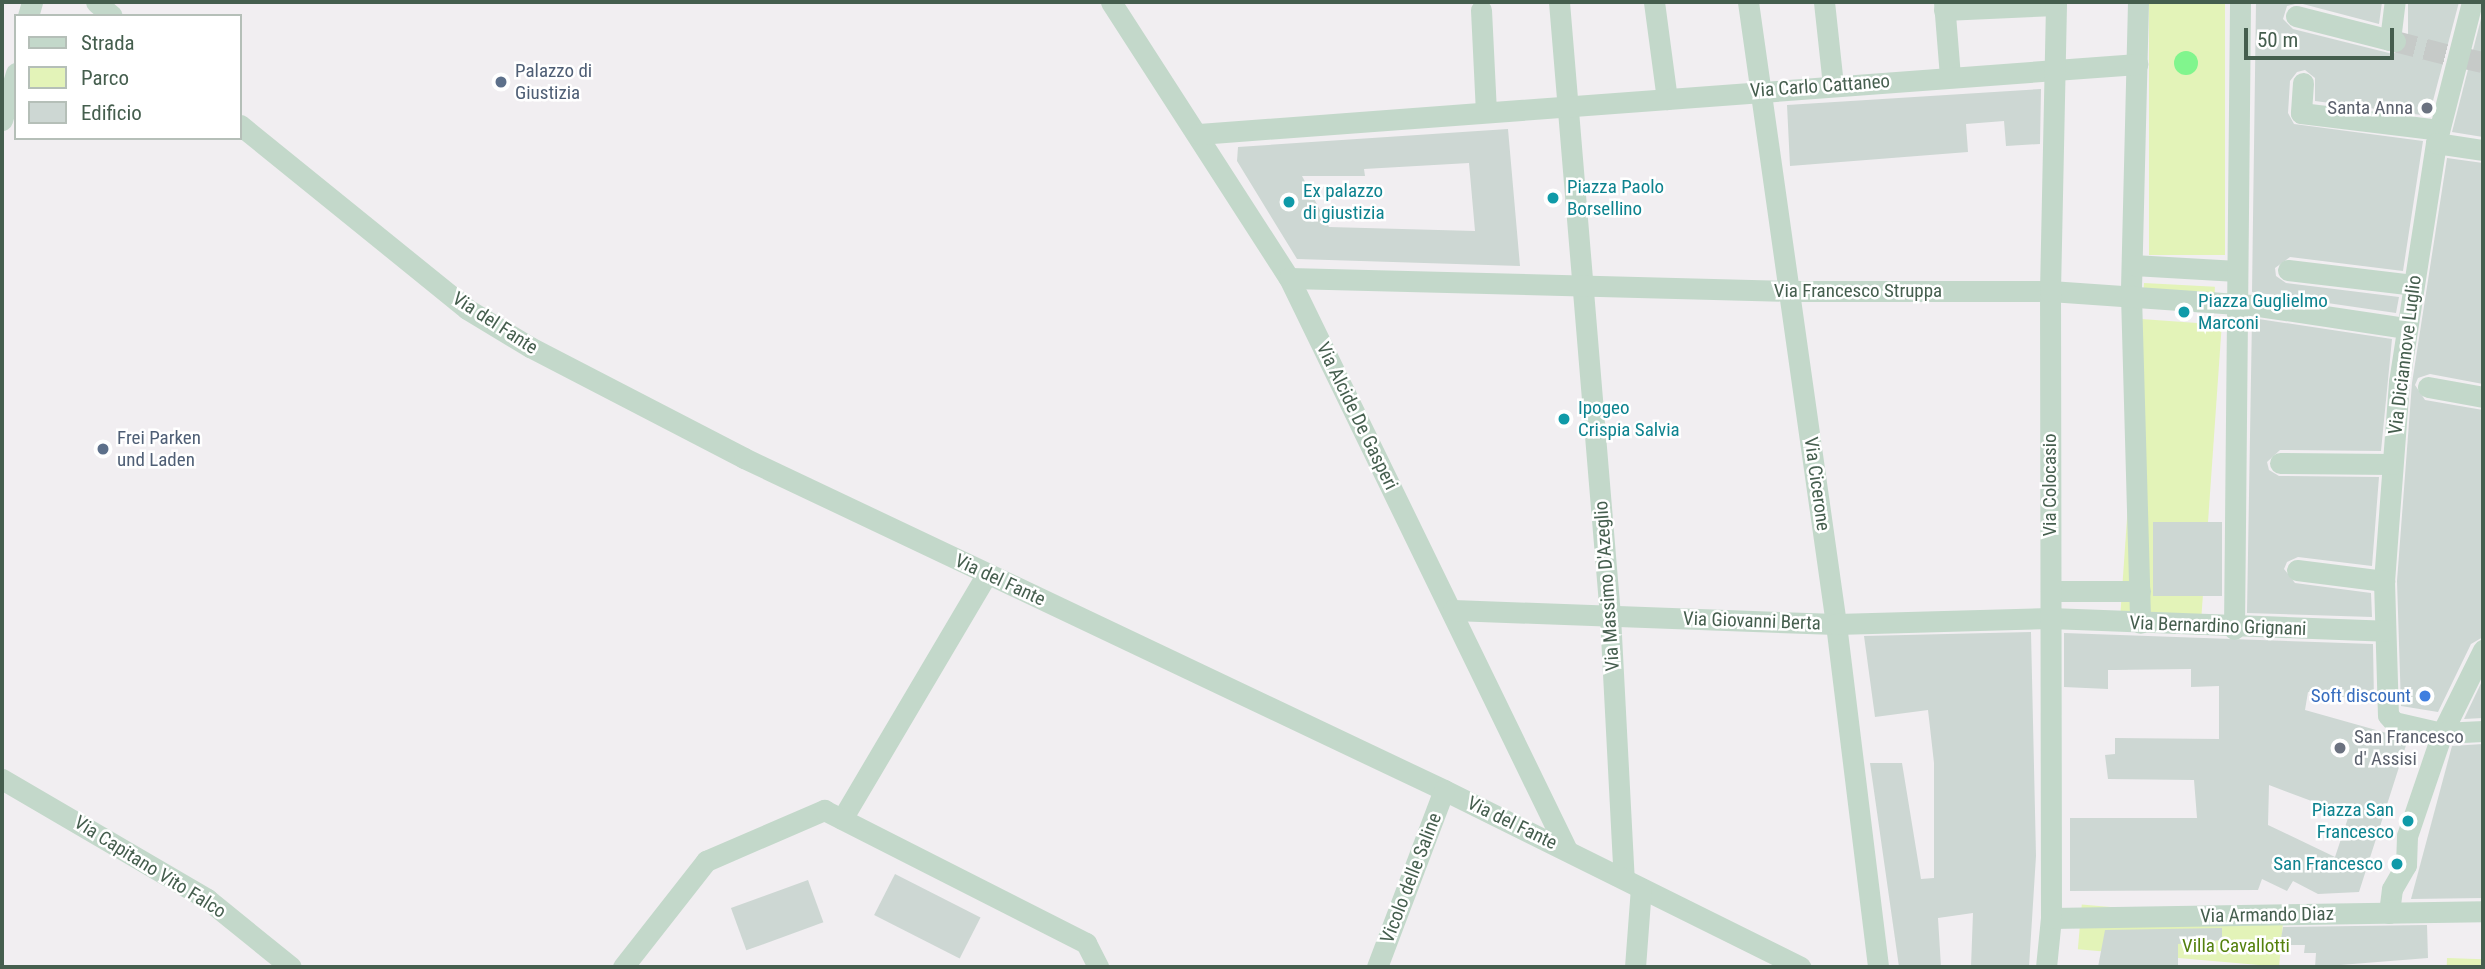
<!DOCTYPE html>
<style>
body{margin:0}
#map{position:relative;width:2485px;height:969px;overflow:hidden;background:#f1eef1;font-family:"Roboto Condensed",sans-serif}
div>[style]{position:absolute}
.green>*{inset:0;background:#e3f3b8;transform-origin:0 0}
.water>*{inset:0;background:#81f58d}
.round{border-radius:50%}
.building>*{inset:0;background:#cdd7d3;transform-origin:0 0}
.minor-tunnel>*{height:21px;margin-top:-10.5px;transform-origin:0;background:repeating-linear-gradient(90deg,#c6cac8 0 21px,transparent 0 31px)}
.minor>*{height:21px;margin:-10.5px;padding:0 10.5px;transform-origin:10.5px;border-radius:10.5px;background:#c3d8ca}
.dots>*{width:19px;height:19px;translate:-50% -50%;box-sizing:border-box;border:4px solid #fff;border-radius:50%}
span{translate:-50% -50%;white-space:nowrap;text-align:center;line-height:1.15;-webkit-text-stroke:5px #fff;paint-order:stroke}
.service-label{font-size:19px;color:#4e5e75}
.left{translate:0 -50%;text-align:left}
.street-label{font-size:19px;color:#455e4e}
.worship-label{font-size:19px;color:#5b616d}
.right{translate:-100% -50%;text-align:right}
.culture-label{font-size:19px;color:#0d838f}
.shop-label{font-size:19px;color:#366cbe}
.park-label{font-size:19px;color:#54810e}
.frame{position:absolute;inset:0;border:4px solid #455e4e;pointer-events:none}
.legend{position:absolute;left:14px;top:14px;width:228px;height:126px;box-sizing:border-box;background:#fff;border:2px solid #b5bfb8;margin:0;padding:9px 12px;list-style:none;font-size:21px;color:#455e4e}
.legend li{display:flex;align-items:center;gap:14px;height:35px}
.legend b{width:35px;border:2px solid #b5bfb8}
.scale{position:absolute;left:2244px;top:28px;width:150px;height:32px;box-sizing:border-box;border:4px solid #455e4e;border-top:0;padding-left:9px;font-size:21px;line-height:24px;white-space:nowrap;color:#455e4e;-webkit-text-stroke:5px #fff;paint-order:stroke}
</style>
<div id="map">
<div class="green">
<div style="left:2149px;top:2px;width:76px;height:253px"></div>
<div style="left:2144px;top:283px;width:71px;height:8px;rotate:3deg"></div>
<div style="left:2141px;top:319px;width:81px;height:294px;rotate:4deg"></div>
<div style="left:2283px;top:922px;width:45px;height:202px;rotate:95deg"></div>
<div style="left:2447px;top:958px;width:36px;height:9px;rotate:2deg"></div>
</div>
<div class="water">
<div class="round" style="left:2174px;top:51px;width:24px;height:24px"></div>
</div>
<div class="building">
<div style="clip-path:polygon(2256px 2px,2382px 2px,2379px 24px,2299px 3px,2287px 6px,2283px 19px,2293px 29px,2393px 54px,2408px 44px,2408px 2px,2459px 2px,2429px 116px,2315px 101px,2315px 78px,2305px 70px,2297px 72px,2290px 81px,2288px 113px,2294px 124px,2423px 141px,2403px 271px,2290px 257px,2275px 268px,2276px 276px,2286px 283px,2399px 297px,2396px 313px,2252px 292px)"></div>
<div style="clip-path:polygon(2483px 11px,2483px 137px,2452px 132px)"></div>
<div style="clip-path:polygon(2041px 89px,2040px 144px,2006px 146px,2004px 121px,1966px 124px,1968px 152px,1790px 166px,1787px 105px)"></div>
<div style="clip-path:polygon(evenodd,1508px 129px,1520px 266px,1297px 259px,1237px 161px,1238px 147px,1508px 129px,1469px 163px,1475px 231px,1329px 227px,1302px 176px,1365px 176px,1364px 169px,1469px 163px)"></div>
<div style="clip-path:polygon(2447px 158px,2483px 163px,2483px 384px,2430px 374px,2418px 378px,2415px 385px,2425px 400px,2483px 410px,2483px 637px,2471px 644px,2438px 712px,2401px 706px,2397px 581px,2412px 383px)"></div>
<div style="clip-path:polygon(2252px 318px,2392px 339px,2381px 451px,2280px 450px,2267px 462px,2269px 470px,2279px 476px,2379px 477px,2372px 566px,2298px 557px,2287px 562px,2284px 569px,2295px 583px,2371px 593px,2372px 617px,2247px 613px)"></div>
<div style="left:2153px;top:522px;width:69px;height:74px"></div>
<div style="clip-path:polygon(2031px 632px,2036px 856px,2029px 967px,1971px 967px,1973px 913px,1938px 918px,1941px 967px,1899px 967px,1870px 763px,1902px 763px,1921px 879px,1934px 878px,1934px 763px,1928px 710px,1875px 717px,1864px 636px)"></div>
<div style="clip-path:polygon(evenodd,2064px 633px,2373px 644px,2374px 702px,2308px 692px,2305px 710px,2408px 739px,2359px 892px,2318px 894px,2293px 881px,2287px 891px,2262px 879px,2258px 890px,2070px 891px,2070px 818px,2197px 818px,2194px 780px,2108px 779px,2105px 755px,2115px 754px,2115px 738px,2219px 739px,2219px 686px,2191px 687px,2191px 669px,2108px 670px,2108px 689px,2064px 687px,2064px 633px,2269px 785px,2349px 815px,2335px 857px,2268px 825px,2269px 785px)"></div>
<div style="clip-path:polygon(2483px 679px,2483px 718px,2464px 719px)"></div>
<div style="clip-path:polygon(2483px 744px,2483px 898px,2411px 899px,2452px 746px)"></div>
<div style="left:895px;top:874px;width:96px;height:46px;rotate:27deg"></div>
<div style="left:808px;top:880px;width:45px;height:82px;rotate:70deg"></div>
<div style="clip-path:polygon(2427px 925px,2428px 958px,2315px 967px,2316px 953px,2304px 953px,2305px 945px,2280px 945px,2283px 927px)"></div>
<div style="clip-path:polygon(2222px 928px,2222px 940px,2178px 944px,2178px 967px,2098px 967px,2105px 930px)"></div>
</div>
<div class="minor-tunnel">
<div style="left:2395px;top:41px;width:53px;rotate:14.3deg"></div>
<div style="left:2465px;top:58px;width:18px;rotate:13deg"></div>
</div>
<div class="minor">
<div style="left:96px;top:2px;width:21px;rotate:41deg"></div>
<div style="left:1111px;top:2px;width:328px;rotate:57.2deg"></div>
<div style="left:1289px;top:278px;width:636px;rotate:64.08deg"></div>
<div style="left:1559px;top:2px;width:616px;rotate:85.25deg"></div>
<div style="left:1610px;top:616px;width:263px;rotate:87deg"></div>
<div style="left:1654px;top:2px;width:98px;rotate:82.4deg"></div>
<div style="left:1748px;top:2px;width:628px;rotate:81.95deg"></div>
<div style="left:1836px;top:624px;width:346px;rotate:83deg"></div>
<div style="left:1824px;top:2px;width:83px;rotate:83.8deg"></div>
<div style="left:1944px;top:2px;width:75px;rotate:85.4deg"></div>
<div style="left:2138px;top:2px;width:293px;rotate:91.4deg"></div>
<div style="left:2131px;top:295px;width:328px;rotate:88.4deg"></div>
<div style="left:2472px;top:2px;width:146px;rotate:104.3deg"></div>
<div style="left:2436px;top:143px;width:242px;rotate:98.8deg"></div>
<div style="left:2399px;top:382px;width:200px;rotate:94.3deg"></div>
<div style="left:2384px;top:581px;width:134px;rotate:88.3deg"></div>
<div style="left:2388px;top:715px;width:9px;rotate:49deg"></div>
<div style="left:2394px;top:722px;width:49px;rotate:12.9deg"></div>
<div style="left:2442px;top:733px;width:93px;rotate:-63.7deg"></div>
<div style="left:1481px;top:10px;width:102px;rotate:87.2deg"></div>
<div style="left:1944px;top:10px;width:112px;rotate:-2.6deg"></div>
<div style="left:28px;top:16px;width:15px;rotate:-74deg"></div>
<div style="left:2296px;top:16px;width:97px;rotate:14.3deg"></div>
<div style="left:2395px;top:41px;width:5px;rotate:-169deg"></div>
<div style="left:2390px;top:40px;width:38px;rotate:-83deg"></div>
<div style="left:2303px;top:83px;width:30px;rotate:94deg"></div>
<div style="left:2301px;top:113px;width:139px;rotate:7deg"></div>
<div style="left:2px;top:120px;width:49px;rotate:-73.4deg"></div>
<div style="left:240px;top:125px;width:292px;rotate:39deg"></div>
<div style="left:467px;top:309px;width:74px;rotate:31.1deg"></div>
<div style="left:530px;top:347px;width:241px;rotate:27.4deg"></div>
<div style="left:744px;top:458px;width:775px;rotate:25.37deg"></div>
<div style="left:1444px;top:790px;width:398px;rotate:26.4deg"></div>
<div style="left:1199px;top:134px;width:941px;rotate:-4.27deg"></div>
<div style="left:2436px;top:143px;width:48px;rotate:8.5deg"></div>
<div style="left:2133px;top:265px;width:104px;rotate:3.3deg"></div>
<div style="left:2288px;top:270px;width:126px;rotate:6.8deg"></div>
<div style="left:1289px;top:278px;width:502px;rotate:1.48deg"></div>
<div style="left:1791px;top:291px;width:259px"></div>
<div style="left:2050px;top:291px;width:202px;rotate:4deg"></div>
<div style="left:2252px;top:305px;width:156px;rotate:8.5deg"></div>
<div style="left:2428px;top:387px;width:56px;rotate:10.3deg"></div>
<div style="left:2280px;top:463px;width:112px;rotate:0.5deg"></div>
<div style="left:2297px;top:570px;width:88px;rotate:7.2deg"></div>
<div style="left:2051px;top:591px;width:89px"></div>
<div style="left:1453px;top:610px;width:383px;rotate:2.1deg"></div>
<div style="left:1836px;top:624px;width:214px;rotate:-1.6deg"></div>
<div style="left:2050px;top:618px;width:335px;rotate:2.2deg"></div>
<div style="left:2234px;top:629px;width:627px;rotate:-89.45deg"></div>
<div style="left:2px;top:779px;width:238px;rotate:30.3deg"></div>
<div style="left:207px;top:899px;width:108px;rotate:39deg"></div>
<div style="left:842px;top:819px;width:285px;rotate:-59.4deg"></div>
<div style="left:2389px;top:913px;width:24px;rotate:-83deg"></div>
<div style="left:2392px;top:889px;width:28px;rotate:-60deg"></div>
<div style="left:2406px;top:865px;width:29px;rotate:-88deg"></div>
<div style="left:2407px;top:836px;width:109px;rotate:-71.2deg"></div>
<div style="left:2442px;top:733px;width:41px;rotate:-2.8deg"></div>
<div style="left:2051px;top:918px;width:432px;rotate:-0.9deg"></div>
<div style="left:623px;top:967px;width:135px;rotate:-51.9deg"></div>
<div style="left:706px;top:861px;width:129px;rotate:-23.4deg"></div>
<div style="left:824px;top:810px;width:294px;rotate:26.9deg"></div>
<div style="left:1086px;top:943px;width:27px;rotate:63deg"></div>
<div style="left:1377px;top:967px;width:189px;rotate:-69.3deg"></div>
<div style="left:1635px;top:967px;width:79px;rotate:-85.7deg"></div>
<div style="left:2046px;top:967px;width:49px;rotate:-84.2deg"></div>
<div style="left:2051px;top:918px;width:627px;rotate:-90.09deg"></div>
<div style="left:2050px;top:291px;width:289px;rotate:-88.8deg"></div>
</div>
<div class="dots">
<div style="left:501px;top:82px;background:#5c6f8a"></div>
<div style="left:2427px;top:108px;background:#6b7280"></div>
<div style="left:1553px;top:198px;background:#0f9aa8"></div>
<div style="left:1289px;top:202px;background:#0f9aa8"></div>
<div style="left:2184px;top:312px;background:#0f9aa8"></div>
<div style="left:1564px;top:419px;background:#0f9aa8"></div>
<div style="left:103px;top:449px;background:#5c6f8a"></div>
<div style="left:2425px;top:696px;background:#3f7fe0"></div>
<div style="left:2340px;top:748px;background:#6b7280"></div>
<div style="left:2408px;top:821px;background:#0f9aa8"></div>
<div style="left:2397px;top:864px;background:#0f9aa8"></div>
</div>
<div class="service-label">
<span class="left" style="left:515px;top:82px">Palazzo di<br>Giustizia</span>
<span class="left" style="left:117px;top:449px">Frei Parken<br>und Laden</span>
</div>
<div class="street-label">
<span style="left:1820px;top:86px;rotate:-4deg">Via Carlo Cattaneo</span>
<span style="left:1858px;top:291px">Via Francesco Struppa</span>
<span style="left:495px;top:323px;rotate:33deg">Via del Fante</span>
<span style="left:2405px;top:355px;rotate:-83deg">Via Diciannove Luglio</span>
<span style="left:1357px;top:416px;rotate:64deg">Via Alcide De Gasperi</span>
<span style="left:1817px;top:484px;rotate:82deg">Via Cicerone</span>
<span style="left:2050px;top:485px;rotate:-90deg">Via Colocasio</span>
<span style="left:1000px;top:580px;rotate:25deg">Via del Fante</span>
<span style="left:1607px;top:586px;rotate:-94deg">Via Massimo D'Azeglio</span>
<span style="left:1752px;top:621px;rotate:2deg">Via Giovanni Berta</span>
<span style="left:2218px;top:626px;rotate:2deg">Via Bernardino Grignani</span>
<span style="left:1512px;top:823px;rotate:26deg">Via del Fante</span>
<span style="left:150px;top:867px;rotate:32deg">Via Capitano Vito Falco</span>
<span style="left:1411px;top:878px;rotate:-69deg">Vicolo delle Saline</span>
<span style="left:2267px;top:915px;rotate:-1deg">Via Armando Diaz</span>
</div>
<div class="worship-label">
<span class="right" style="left:2413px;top:108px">Santa Anna</span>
<span class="left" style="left:2354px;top:748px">San Francesco<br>d' Assisi</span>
</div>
<div class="culture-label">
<span class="left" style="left:1567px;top:198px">Piazza Paolo<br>Borsellino</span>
<span class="left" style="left:1303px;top:202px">Ex palazzo<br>di giustizia</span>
<span class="left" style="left:2198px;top:312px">Piazza Guglielmo<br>Marconi</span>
<span class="left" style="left:1578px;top:419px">Ipogeo<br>Crispia Salvia</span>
<span class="right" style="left:2394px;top:821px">Piazza San<br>Francesco</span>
<span class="right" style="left:2383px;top:864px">San Francesco</span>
</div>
<div class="shop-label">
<span class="right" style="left:2411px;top:696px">Soft discount</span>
</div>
<div class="park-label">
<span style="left:2236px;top:946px">Villa Cavallotti</span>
</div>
<div class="frame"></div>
<ul class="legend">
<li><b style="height:9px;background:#c3d8ca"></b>Strada</li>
<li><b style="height:19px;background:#e3f3b8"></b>Parco</li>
<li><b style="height:19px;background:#cdd7d3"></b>Edificio</li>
</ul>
<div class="scale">50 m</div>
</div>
